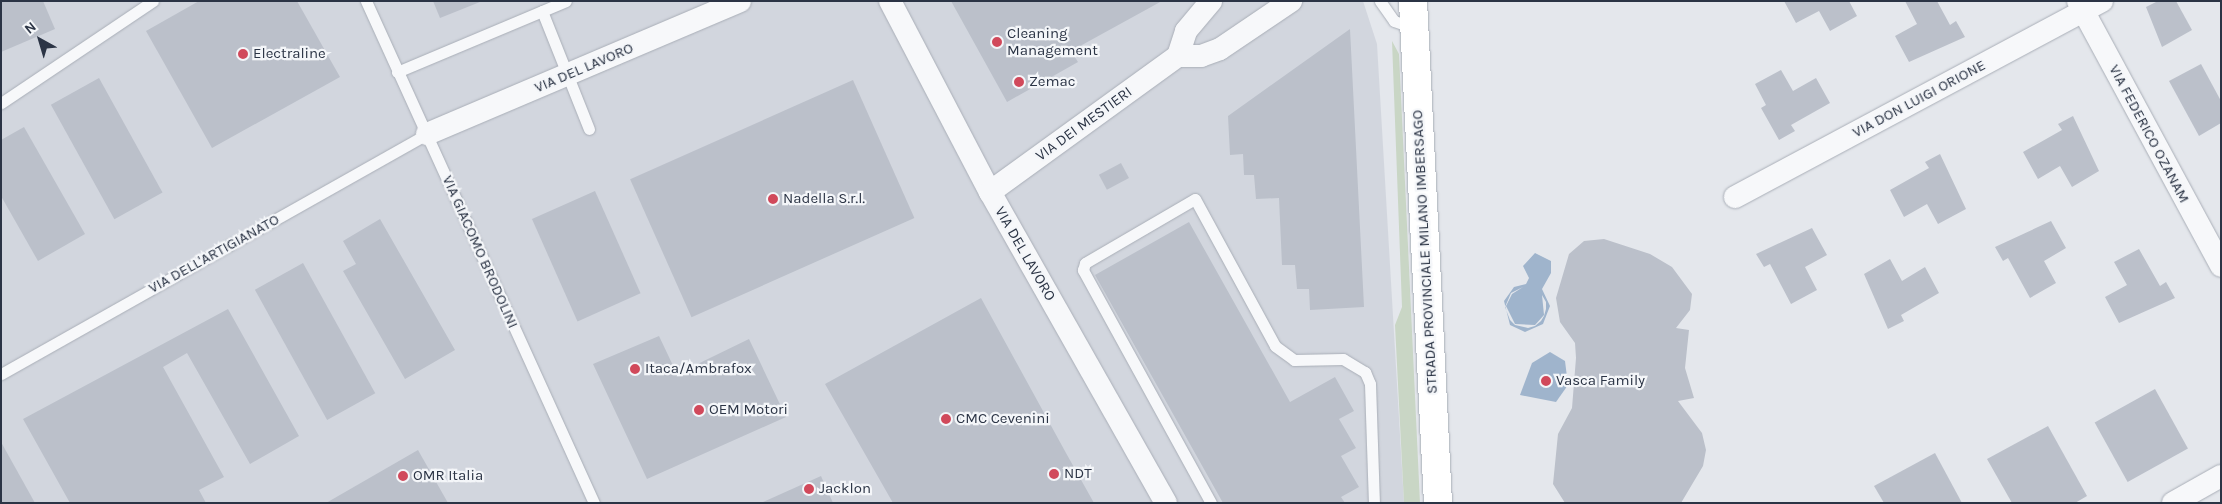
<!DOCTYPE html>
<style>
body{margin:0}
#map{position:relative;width:2222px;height:504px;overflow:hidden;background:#e4e7ec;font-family:Karla,sans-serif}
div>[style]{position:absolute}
.built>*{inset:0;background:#d2d6de}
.green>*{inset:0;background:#c9d6c5}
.water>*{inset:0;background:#9fb4cc}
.building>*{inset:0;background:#bbc0ca;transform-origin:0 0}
.roads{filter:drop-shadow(0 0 1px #a9aeb7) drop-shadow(0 0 1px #a9aeb7)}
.service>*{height:11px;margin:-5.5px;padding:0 5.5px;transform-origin:5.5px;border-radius:5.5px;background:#f7f8fa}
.minor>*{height:22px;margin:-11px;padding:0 11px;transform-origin:11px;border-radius:11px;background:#f7f8fa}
.secondary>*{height:28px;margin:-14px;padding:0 14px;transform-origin:14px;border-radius:14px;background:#fff}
.dots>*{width:14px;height:14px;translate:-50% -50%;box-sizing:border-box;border:2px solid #f4f6f9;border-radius:50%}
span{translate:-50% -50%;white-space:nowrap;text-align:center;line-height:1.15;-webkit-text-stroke:4.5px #f4f6f9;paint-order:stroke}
.poi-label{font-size:15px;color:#2b3445}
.left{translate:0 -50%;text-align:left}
.street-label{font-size:15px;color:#2b3445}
.frame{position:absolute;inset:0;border:2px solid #2b3445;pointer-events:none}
.north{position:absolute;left:15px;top:15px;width:50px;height:50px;-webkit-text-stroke:4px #f4f6f9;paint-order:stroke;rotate:321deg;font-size:14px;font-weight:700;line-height:20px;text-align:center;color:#2b3445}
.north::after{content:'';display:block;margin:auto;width:18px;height:22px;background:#2b3445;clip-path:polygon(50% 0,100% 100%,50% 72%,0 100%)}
</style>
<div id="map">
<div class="built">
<div style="clip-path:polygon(1px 1px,1363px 1px,1377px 44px,1404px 503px,1px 503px)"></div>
</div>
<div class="green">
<div style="clip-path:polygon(1392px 41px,1399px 54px,1420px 503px,1404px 503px,1395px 325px,1402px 307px)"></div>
</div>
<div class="water">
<div style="clip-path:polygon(evenodd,1535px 253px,1551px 261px,1551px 273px,1542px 289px,1550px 306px,1543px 324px,1525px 332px,1510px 325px,1504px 301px,1514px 287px,1526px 284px,1529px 278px,1523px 266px,1535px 253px,1523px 287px,1512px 294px,1506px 306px,1515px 324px,1535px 325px,1544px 315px,1542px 295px,1546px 302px,1546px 309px,1544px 316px,1541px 321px,1535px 326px,1528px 328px,1515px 325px,1510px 320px,1505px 307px,1511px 293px,1523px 287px)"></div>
<div style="clip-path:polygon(1550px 352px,1565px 361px,1568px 385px,1556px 402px,1520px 395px,1532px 363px)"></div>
</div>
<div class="building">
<div style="clip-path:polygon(1px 1px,43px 1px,55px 29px,1px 52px)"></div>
<div style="clip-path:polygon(199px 1px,297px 1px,340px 77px,212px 148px,146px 31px)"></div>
<div style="clip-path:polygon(433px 1px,479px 1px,480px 2px,440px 18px)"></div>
<div style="clip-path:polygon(951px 1px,1162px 1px,1071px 51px,1078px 62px,1007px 102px)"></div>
<div style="clip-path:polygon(1784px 1px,1849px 1px,1857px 16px,1830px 31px,1819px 11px,1796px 23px)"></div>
<div style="clip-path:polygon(1905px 1px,1937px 1px,1950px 25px,1956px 21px,1965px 37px,1909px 62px,1895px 36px,1917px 24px)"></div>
<div style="clip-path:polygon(2158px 1px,2176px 1px,2192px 30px,2162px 47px,2146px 7px)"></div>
<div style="clip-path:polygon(1350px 29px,1364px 307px,1310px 310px,1309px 289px,1297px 289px,1295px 265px,1282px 265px,1279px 198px,1256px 199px,1254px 175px,1244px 175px,1243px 154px,1230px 155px,1228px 116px)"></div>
<div style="clip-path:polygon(2201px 64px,2221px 101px,2221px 123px,2199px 136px,2169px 81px)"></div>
<div style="clip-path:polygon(1781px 70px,1793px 91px,1816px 78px,1830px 103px,1791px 125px,1795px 131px,1779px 140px,1761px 108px,1766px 105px,1755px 84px)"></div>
<div style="left:99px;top:78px;width:131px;height:55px;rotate:61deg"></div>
<div style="left:853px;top:80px;width:151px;height:244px;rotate:66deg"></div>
<div style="clip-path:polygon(2073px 116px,2099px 171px,2072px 187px,2060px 166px,2038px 179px,2023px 152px,2062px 130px,2058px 124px)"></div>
<div style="clip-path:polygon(24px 127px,85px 234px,38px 261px,1px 196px,1px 140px)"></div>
<div style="clip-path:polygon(1940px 154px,1966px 209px,1938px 224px,1927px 204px,1904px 217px,1890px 190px,1929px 168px,1925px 162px)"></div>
<div style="left:1121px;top:163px;width:17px;height:25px;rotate:62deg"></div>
<div style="left:595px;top:191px;width:112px;height:69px;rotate:66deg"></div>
<div style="clip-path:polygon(380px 219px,455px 350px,405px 379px,343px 271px,356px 264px,343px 241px)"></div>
<div style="clip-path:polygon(2051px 221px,2066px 248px,2044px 261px,2056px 283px,2030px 298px,2008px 258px,2003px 261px,1995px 247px)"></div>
<div style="clip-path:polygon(1189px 222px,1290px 402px,1335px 377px,1354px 411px,1339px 419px,1356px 448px,1341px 456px,1359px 487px,1341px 497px,1345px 503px,1223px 503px,1095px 275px)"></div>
<div style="clip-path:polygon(1812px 228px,1827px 255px,1805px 267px,1817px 290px,1791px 304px,1770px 264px,1764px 267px,1756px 254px)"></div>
<div style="clip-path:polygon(1604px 239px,1650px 254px,1672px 267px,1692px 294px,1690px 310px,1676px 328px,1689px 330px,1685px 368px,1694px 398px,1678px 401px,1702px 433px,1706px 450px,1703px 466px,1681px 503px,1565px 503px,1553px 484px,1558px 434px,1572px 408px,1576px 358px,1575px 343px,1560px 322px,1556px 298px,1569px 254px,1584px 241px)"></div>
<div style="clip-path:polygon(2139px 249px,2160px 286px,2166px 282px,2175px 298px,2119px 323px,2105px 297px,2127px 285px,2114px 262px)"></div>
<div style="clip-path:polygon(1890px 259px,1902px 281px,1925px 267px,1939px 293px,1901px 315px,1904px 321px,1888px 329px,1864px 274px)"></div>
<div style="left:303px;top:263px;width:149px;height:55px;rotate:61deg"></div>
<div style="clip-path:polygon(981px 298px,1066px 453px,1094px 503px,893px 503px,825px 384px)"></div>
<div style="clip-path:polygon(228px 309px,299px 436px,250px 464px,187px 353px,163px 367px,224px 477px,199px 490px,206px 503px,70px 503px,23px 419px)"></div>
<div style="clip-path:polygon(659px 336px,677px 374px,749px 339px,786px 417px,647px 479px,593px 364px)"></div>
<div style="left:2155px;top:389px;width:68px;height:69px;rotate:61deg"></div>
<div style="clip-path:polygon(2048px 426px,2087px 496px,2075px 503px,2012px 503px,1987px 459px)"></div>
<div style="clip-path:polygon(1px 442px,35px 503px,1px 503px)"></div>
<div style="clip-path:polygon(418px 450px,448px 503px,326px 503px)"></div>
<div style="clip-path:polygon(1935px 453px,1962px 503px,1884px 503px,1874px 486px)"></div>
<div style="clip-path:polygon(821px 476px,833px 503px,761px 503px)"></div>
</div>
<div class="roads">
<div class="service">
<div style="left:366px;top:1px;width:551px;rotate:65.57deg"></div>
<div style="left:1380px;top:1px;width:24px;rotate:55deg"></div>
<div style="left:1394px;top:21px;width:21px;rotate:19deg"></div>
<div style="left:542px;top:11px;width:127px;rotate:68.3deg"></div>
<div style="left:397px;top:72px;width:183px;rotate:-22.8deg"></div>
<div style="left:1px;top:103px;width:183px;rotate:-33.9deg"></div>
<div style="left:1px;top:374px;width:489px;rotate:-29.4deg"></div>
<div style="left:1211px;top:503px;width:266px;rotate:-118.8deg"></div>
<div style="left:1083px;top:270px;width:7px;rotate:-74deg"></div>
<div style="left:1085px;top:263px;width:127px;rotate:-30.2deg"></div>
<div style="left:1195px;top:199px;width:167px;rotate:61.4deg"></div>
<div style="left:1275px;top:346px;width:24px;rotate:36deg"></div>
<div style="left:1294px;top:360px;width:49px;rotate:-1.2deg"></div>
<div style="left:1343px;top:359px;width:26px;rotate:31deg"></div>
<div style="left:1365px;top:372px;width:13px;rotate:67deg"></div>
<div style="left:1370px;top:384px;width:119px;rotate:88.1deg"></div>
</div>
<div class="minor">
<div style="left:890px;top:1px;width:216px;rotate:62.4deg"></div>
<div style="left:990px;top:192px;width:357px;rotate:60.5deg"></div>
<div style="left:2078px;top:1px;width:301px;rotate:61.6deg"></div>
<div style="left:1178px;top:56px;width:23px"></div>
<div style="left:1201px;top:56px;width:20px;rotate:-20deg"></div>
<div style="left:1220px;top:49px;width:86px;rotate:-34.1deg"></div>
<div style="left:427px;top:134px;width:340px;rotate:-23deg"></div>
<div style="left:990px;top:192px;width:232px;rotate:-35.9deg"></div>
<div style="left:1178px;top:56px;width:26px;rotate:-72deg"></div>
<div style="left:1186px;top:31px;width:39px;rotate:-50deg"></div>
<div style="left:1735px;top:197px;width:416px;rotate:-28.1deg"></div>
<div style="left:2173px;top:503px;width:55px;rotate:-29.4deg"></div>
</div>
<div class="secondary">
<div style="left:1413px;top:1px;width:503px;rotate:87.15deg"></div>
</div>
</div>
<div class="dots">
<div style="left:997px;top:42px;background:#d1495b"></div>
<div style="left:243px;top:54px;background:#d1495b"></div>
<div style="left:1019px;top:82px;background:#d1495b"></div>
<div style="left:773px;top:199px;background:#d1495b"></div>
<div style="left:635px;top:369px;background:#d1495b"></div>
<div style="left:1546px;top:381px;background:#d1495b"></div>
<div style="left:699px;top:410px;background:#d1495b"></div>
<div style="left:946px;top:419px;background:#d1495b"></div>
<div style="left:1054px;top:474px;background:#d1495b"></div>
<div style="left:403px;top:476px;background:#d1495b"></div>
<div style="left:809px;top:489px;background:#d1495b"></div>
</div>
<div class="poi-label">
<span class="left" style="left:1007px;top:42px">Cleaning<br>Management</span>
<span class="left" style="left:253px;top:54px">Electraline</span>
<span class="left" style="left:1029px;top:82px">Zemac</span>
<span class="left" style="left:783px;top:199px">Nadella S.r.l.</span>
<span class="left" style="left:645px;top:369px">Itaca/Ambrafox</span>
<span class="left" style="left:1556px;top:381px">Vasca Family</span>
<span class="left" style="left:709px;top:410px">OEM Motori</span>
<span class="left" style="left:956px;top:419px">CMC Cevenini</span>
<span class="left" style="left:1064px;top:474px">NDT</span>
<span class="left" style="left:413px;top:476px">OMR Italia</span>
<span class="left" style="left:819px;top:489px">Jacklon</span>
</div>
<div class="street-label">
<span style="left:584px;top:68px;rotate:-23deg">VIA DEL LAVORO</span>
<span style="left:1919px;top:99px;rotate:-28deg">VIA DON LUIGI ORIONE</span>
<span style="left:1084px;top:124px;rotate:-36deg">VIA DEI MESTIERI</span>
<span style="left:2149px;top:134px;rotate:62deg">VIA FEDERICO OZANAM</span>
<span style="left:480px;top:252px;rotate:66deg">VIA GIACOMO BRODOLINI</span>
<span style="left:1425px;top:252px;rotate:-93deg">STRADA PROVINCIALE MILANO IMBERSAGO</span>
<span style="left:214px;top:254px;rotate:-29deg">VIA DELL'ARTIGIANATO</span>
<span style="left:1025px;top:254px;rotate:60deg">VIA DEL LAVORO</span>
</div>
<div class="frame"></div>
<div class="north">N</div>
</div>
